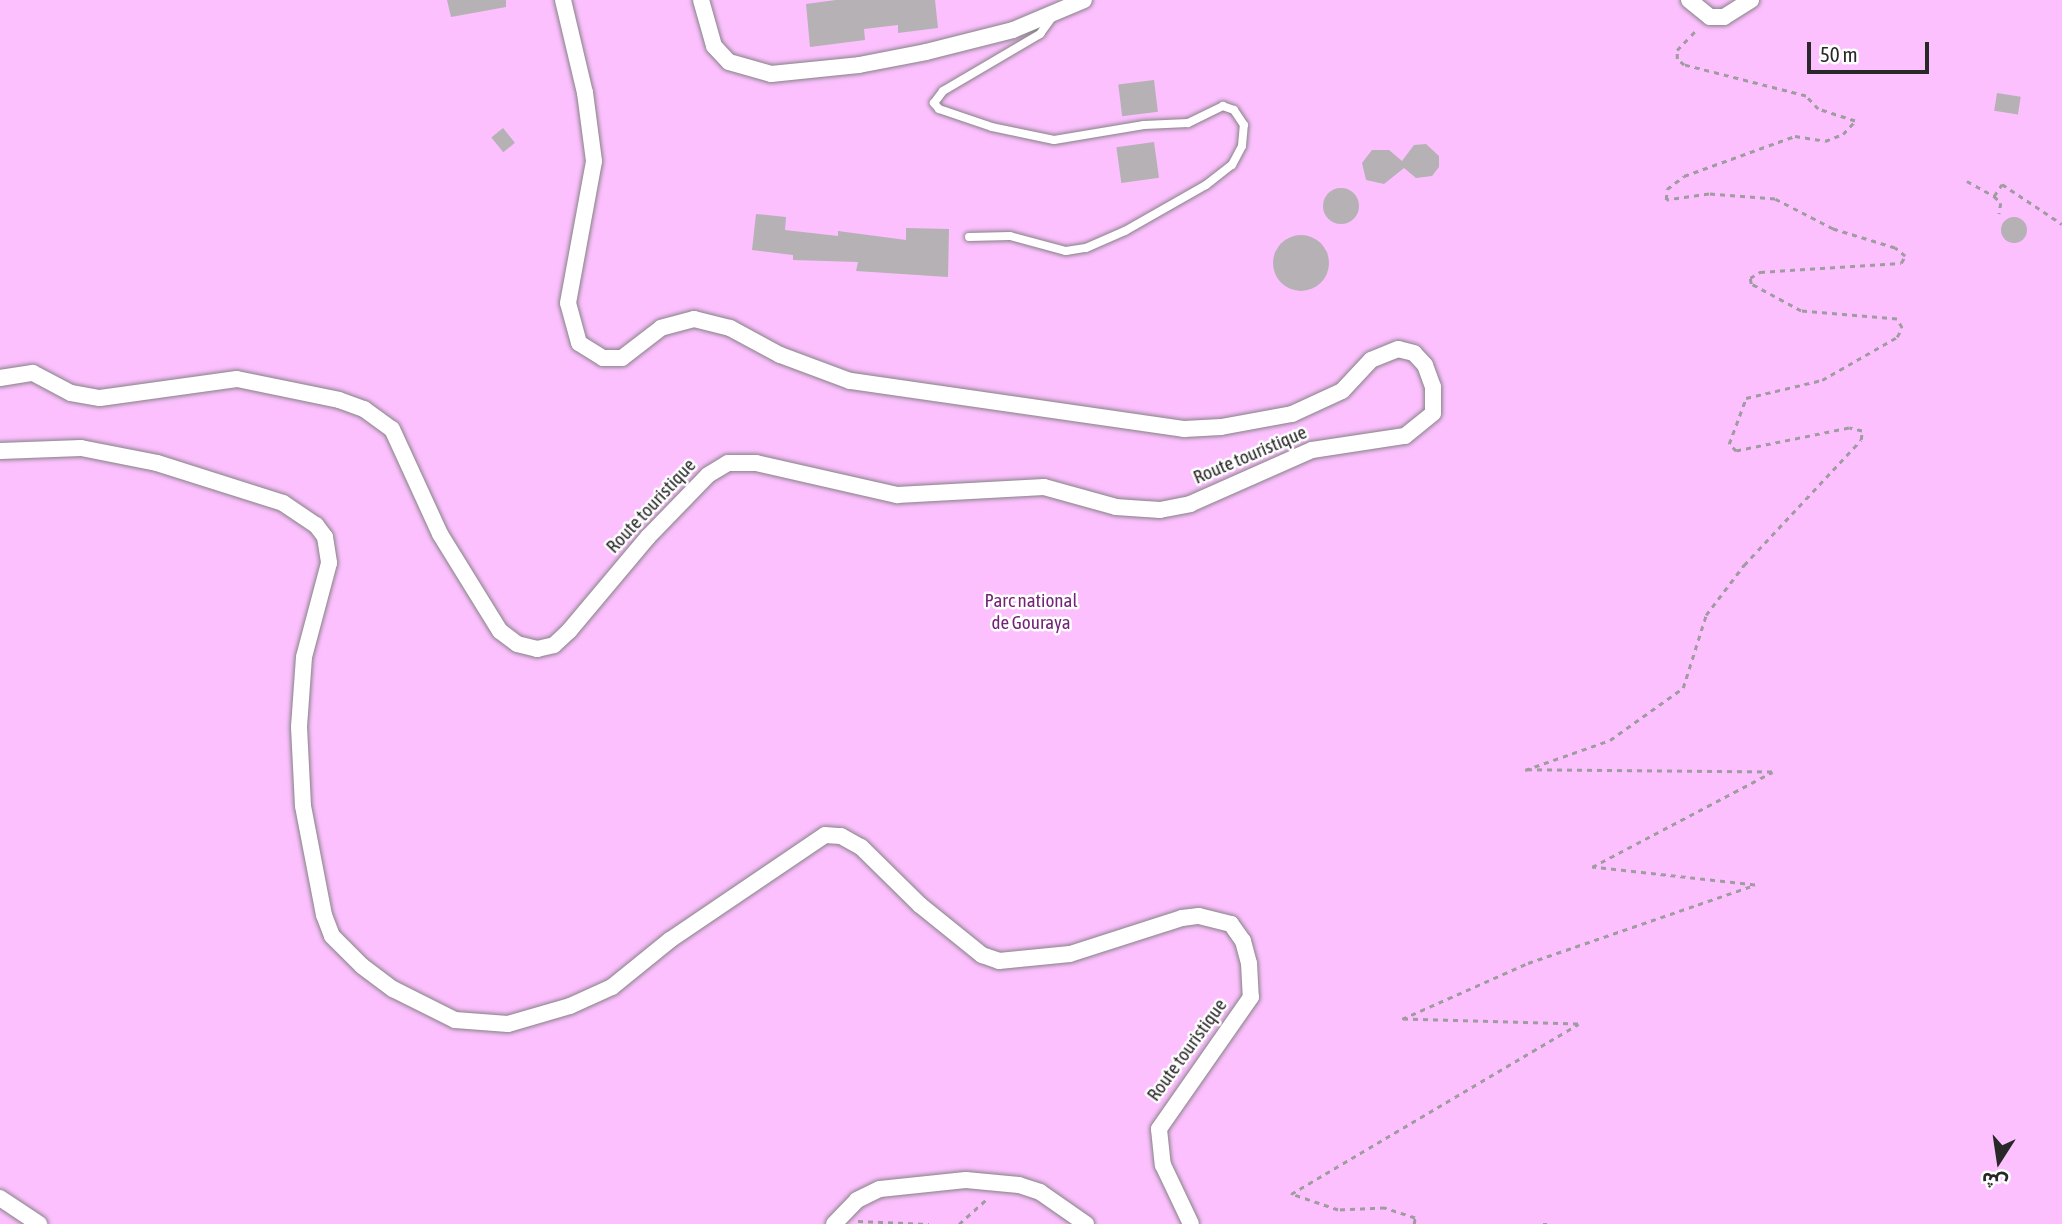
<!DOCTYPE html>
<meta charset="utf-8">
<style>
body{margin:0}
#map{position:relative;width:2062px;height:1224px;overflow:hidden;background:#efebef;font-family:"Asap Condensed","Noto Sans Arabic",sans-serif}
div>[style]{position:absolute}
.green>*{inset:0;background:#fcc0fe;transform-origin:0 0}
.building>*{inset:0;background:#b5b1b5;transform-origin:0 0}
.round{border-radius:50%}
.path>*{height:2.5px;margin-top:-1.25px;transform-origin:0;background:repeating-linear-gradient(90deg,#9f9c9f 0 5px,transparent 0 10px)}
.roads{filter:drop-shadow(0 0 2px #868286) drop-shadow(0 0 2px #868286)}
.service>*{height:8px;margin:-4px;padding:0 4px;transform-origin:4px;border-radius:4px;background:#fff}
.minor>*{height:16px;margin:-8px;padding:0 8px;transform-origin:8px;border-radius:8px;background:#fff}
span{translate:-50% -50%;white-space:nowrap;text-align:center;line-height:1.15;-webkit-text-stroke:5px #fff;paint-order:stroke}
.street-label{font-size:19px;color:#292829}
.park-label{font-size:19px;color:#732478}
.north{position:absolute;left:1964px;top:1126px;width:70px;height:70px;-webkit-text-stroke:5px #fff;paint-order:stroke;rotate:192deg;font-size:19px;font-weight:700;line-height:28px;text-align:center;color:#292829}
.north::after{content:'';display:block;margin:auto;width:24px;height:32px;background:#292829;clip-path:polygon(50% 0,100% 100%,50% 72%,0 100%)}
.scale{position:absolute;left:1807px;top:42px;width:122px;height:32px;box-sizing:border-box;border:4px solid #292829;border-top:0;padding-left:9px;font-size:21px;line-height:24px;white-space:nowrap;color:#292829;-webkit-text-stroke:5px #fff;paint-order:stroke}
</style>
<div id="map">
<div class="green">
<div style="left:0;top:0;width:2062px;height:1224px"></div>
</div>
<div class="building">
<div style="clip-path:polygon(447px 0,506px 0,506px 7px,451px 17px)"></div>
<div style="clip-path:polygon(836px 0,935px 0,938px 28px,898px 33px,898px 25px,864px 29px,865px 40px,810px 47px,806px 4px)"></div>
<div style="left:1154px;top:80px;width:32px;height:36px;rotate:83deg"></div>
<div style="left:1997px;top:93px;width:24px;height:18px;rotate:9deg"></div>
<div style="left:503px;top:128px;width:19px;height:15px;rotate:51deg"></div>
<div style="left:1154px;top:142px;width:36px;height:38px;rotate:82deg"></div>
<div style="clip-path:polygon(1426px 144px,1439px 156px,1439px 167px,1432px 176px,1416px 178px,1404px 168px,1384px 184px,1366px 180px,1362px 163px,1372px 150px,1389px 150px,1402px 161px,1414px 145px)"></div>
<div class="round" style="left:1323px;top:188px;width:36px;height:36px"></div>
<div style="clip-path:polygon(756px 214px,786px 217px,785px 230px,838px 236px,838px 231px,906px 240px,906px 228px,949px 229px,948px 277px,856px 271px,858px 262px,793px 260px,793px 255px,752px 250px)"></div>
<div class="round" style="left:2001px;top:217px;width:26px;height:26px"></div>
<div class="round" style="left:1273px;top:235px;width:56px;height:56px"></div>
</div>
<div class="path">
<div style="left:1967px;top:181px;width:31px;rotate:29deg"></div>
<div style="left:1994px;top:196px;width:14px;rotate:-56deg"></div>
<div style="left:2002px;top:184px;width:72px;rotate:33.7deg"></div>
<div style="left:1994px;top:196px;width:10px;rotate:45deg"></div>
<div style="left:2001px;top:203px;width:11px;rotate:100deg"></div>
<div style="left:858px;top:1221px;width:71px;rotate:2.4deg"></div>
<div style="left:959px;top:1224px;width:39px;rotate:-42deg"></div>
<div style="left:1414px;top:1224px;width:6px;rotate:-81deg"></div>
<div style="left:1415px;top:1218px;width:32px;rotate:-162deg"></div>
<div style="left:1385px;top:1208px;width:47px;rotate:177.6deg"></div>
<div style="left:1338px;top:1210px;width:50px;rotate:-161.2deg"></div>
<div style="left:1291px;top:1194px;width:334px;rotate:-30.6deg"></div>
<div style="left:1578px;top:1024px;width:176px;rotate:-178.4deg"></div>
<div style="left:1402px;top:1019px;width:138px;rotate:-24deg"></div>
<div style="left:1528px;top:963px;width:240px;rotate:-19deg"></div>
<div style="left:1755px;top:885px;width:164px;rotate:-173.7deg"></div>
<div style="left:1592px;top:867px;width:204px;rotate:-27.8deg"></div>
<div style="left:1772px;top:772px;width:247px;rotate:-179.5deg"></div>
<div style="left:1525px;top:770px;width:90px;rotate:-19.4deg"></div>
<div style="left:1610px;top:740px;width:90px;rotate:-35.5deg"></div>
<div style="left:1683px;top:688px;width:77px;rotate:-72.5deg"></div>
<div style="left:1706px;top:615px;width:63px;rotate:-52.8deg"></div>
<div style="left:1744px;top:565px;width:171px;rotate:-46.9deg"></div>
<div style="left:1861px;top:440px;width:9px;rotate:-84deg"></div>
<div style="left:1862px;top:431px;width:13px;rotate:-167deg"></div>
<div style="left:1849px;top:428px;width:115px;rotate:168.5deg"></div>
<div style="left:1736px;top:451px;width:10px;rotate:-135deg"></div>
<div style="left:1729px;top:444px;width:49px;rotate:-69.7deg"></div>
<div style="left:1746px;top:398px;width:78px;rotate:-13.3deg"></div>
<div style="left:1822px;top:380px;width:86px;rotate:-29.8deg"></div>
<div style="left:1897px;top:337px;width:10px;rotate:-61deg"></div>
<div style="left:1902px;top:328px;width:10px;rotate:-119deg"></div>
<div style="left:1897px;top:319px;width:96px;rotate:-175.2deg"></div>
<div style="left:1801px;top:311px;width:57px;rotate:-151.6deg"></div>
<div style="left:1751px;top:284px;width:6px;rotate:-99deg"></div>
<div style="left:1750px;top:278px;width:12px;rotate:-31deg"></div>
<div style="left:1760px;top:272px;width:141px;rotate:-3.7deg"></div>
<div style="left:1901px;top:263px;width:8px;rotate:-60deg"></div>
<div style="left:1905px;top:256px;width:13px;rotate:-141deg"></div>
<div style="left:1895px;top:248px;width:65px;rotate:-163deg"></div>
<div style="left:1833px;top:229px;width:65px;rotate:-152.7deg"></div>
<div style="left:1775px;top:199px;width:66px;rotate:-175.7deg"></div>
<div style="left:1709px;top:194px;width:43px;rotate:172.1deg"></div>
<div style="left:1666px;top:200px;width:11px;rotate:-85deg"></div>
<div style="left:1667px;top:189px;width:21px;rotate:-37deg"></div>
<div style="left:1684px;top:176px;width:118px;rotate:-19.8deg"></div>
<div style="left:1795px;top:136px;width:30px;rotate:9deg"></div>
<div style="left:1825px;top:141px;width:19px;rotate:-21deg"></div>
<div style="left:1843px;top:134px;width:18px;rotate:-47deg"></div>
<div style="left:1855px;top:121px;width:39px;rotate:-162deg"></div>
<div style="left:1818px;top:109px;width:18px;rotate:-133deg"></div>
<div style="left:1806px;top:96px;width:126px;rotate:-165.7deg"></div>
<div style="left:1684px;top:65px;width:9px;rotate:-139deg"></div>
<div style="left:1677px;top:59px;width:9px;rotate:-90deg"></div>
<div style="left:1677px;top:50px;width:29px;rotate:-46deg"></div>
<div style="left:1543px;top:1224px;width:4px"></div>
</div>
<div class="roads">
<div class="service">
<div style="left:969px;top:237px;width:41px;rotate:-1.4deg"></div>
<div style="left:1010px;top:236px;width:58px;rotate:15deg"></div>
<div style="left:1066px;top:251px;width:20px;rotate:-9deg"></div>
<div style="left:1086px;top:248px;width:43px;rotate:-23.6deg"></div>
<div style="left:1125px;top:231px;width:93px;rotate:-29.6deg"></div>
<div style="left:1206px;top:185px;width:33px;rotate:-38deg"></div>
<div style="left:1232px;top:165px;width:21px;rotate:-62deg"></div>
<div style="left:1242px;top:146px;width:21px;rotate:-85deg"></div>
<div style="left:1244px;top:125px;width:18px;rotate:-124deg"></div>
<div style="left:1234px;top:110px;width:12px;rotate:-160deg"></div>
<div style="left:1223px;top:106px;width:39px;rotate:154deg"></div>
<div style="left:1188px;top:123px;width:44px;rotate:177.4deg"></div>
<div style="left:1144px;top:125px;width:91px;rotate:170.5deg"></div>
<div style="left:1054px;top:140px;width:63px;rotate:-168.2deg"></div>
<div style="left:992px;top:127px;width:56px;rotate:-161.2deg"></div>
<div style="left:939px;top:109px;width:8px;rotate:-130deg"></div>
<div style="left:934px;top:103px;width:15px;rotate:-53deg"></div>
<div style="left:943px;top:91px;width:113px;rotate:-30.4deg"></div>
<div style="left:1040px;top:34px;width:22px;rotate:-54deg"></div>
</div>
<div class="minor">
<div style="left:701px;top:0;width:48px;rotate:74.2deg"></div>
<div style="left:714px;top:46px;width:22px;rotate:47deg"></div>
<div style="left:729px;top:62px;width:44px;rotate:15.9deg"></div>
<div style="left:771px;top:74px;width:88px;rotate:-5.8deg"></div>
<div style="left:859px;top:65px;width:68px;rotate:-11deg"></div>
<div style="left:926px;top:52px;width:90px;rotate:-14.2deg"></div>
<div style="left:1013px;top:30px;width:77px;rotate:-22.9deg"></div>
<div style="left:1689px;top:0;width:27px;rotate:39deg"></div>
<div style="left:1710px;top:17px;width:14px"></div>
<div style="left:1724px;top:17px;width:32px;rotate:-32deg"></div>
<div style="left:0;top:378px;width:33px;rotate:-9deg"></div>
<div style="left:33px;top:373px;width:43px;rotate:27.8deg"></div>
<div style="left:71px;top:393px;width:29px;rotate:10deg"></div>
<div style="left:100px;top:398px;width:138px;rotate:-7.9deg"></div>
<div style="left:237px;top:379px;width:104px;rotate:11.6deg"></div>
<div style="left:339px;top:400px;width:27px;rotate:20deg"></div>
<div style="left:364px;top:409px;width:34px;rotate:36deg"></div>
<div style="left:392px;top:429px;width:115px;rotate:65.4deg"></div>
<div style="left:440px;top:534px;width:114px;rotate:58.3deg"></div>
<div style="left:500px;top:631px;width:21px;rotate:37deg"></div>
<div style="left:517px;top:644px;width:21px;rotate:14deg"></div>
<div style="left:537px;top:649px;width:17px;rotate:-13deg"></div>
<div style="left:554px;top:645px;width:21px;rotate:-43deg"></div>
<div style="left:569px;top:631px;width:123px;rotate:-50deg"></div>
<div style="left:648px;top:537px;width:86px;rotate:-45.9deg"></div>
<div style="left:708px;top:475px;width:23px;rotate:-31deg"></div>
<div style="left:728px;top:463px;width:28px"></div>
<div style="left:756px;top:463px;width:145px;rotate:12.8deg"></div>
<div style="left:897px;top:495px;width:147px;rotate:-3.1deg"></div>
<div style="left:1044px;top:487px;width:75px;rotate:15.5deg"></div>
<div style="left:1116px;top:507px;width:44px;rotate:3.9deg"></div>
<div style="left:1160px;top:510px;width:31px;rotate:-11deg"></div>
<div style="left:1190px;top:504px;width:133px;rotate:-23.9deg"></div>
<div style="left:1312px;top:450px;width:94px;rotate:-8.6deg"></div>
<div style="left:1405px;top:436px;width:36px;rotate:-39deg"></div>
<div style="left:1433px;top:413px;width:26px;rotate:-90deg"></div>
<div style="left:1433px;top:387px;width:23px;rotate:-110deg"></div>
<div style="left:1425px;top:365px;width:16px;rotate:-133deg"></div>
<div style="left:1414px;top:353px;width:16px;rotate:-166deg"></div>
<div style="left:1398px;top:349px;width:29px;rotate:158deg"></div>
<div style="left:1371px;top:360px;width:42px;rotate:133.1deg"></div>
<div style="left:1342px;top:391px;width:55px;rotate:155.3deg"></div>
<div style="left:1292px;top:414px;width:72px;rotate:169.6deg"></div>
<div style="left:1221px;top:427px;width:37px;rotate:177deg"></div>
<div style="left:1184px;top:429px;width:337px;rotate:-171.8deg"></div>
<div style="left:850px;top:381px;width:75px;rotate:-159.6deg"></div>
<div style="left:780px;top:355px;width:57px;rotate:-151.6deg"></div>
<div style="left:730px;top:328px;width:37px;rotate:-166deg"></div>
<div style="left:694px;top:319px;width:34px;rotate:165deg"></div>
<div style="left:661px;top:328px;width:49px;rotate:142.4deg"></div>
<div style="left:622px;top:358px;width:19px;rotate:180deg"></div>
<div style="left:603px;top:358px;width:28px;rotate:-148deg"></div>
<div style="left:579px;top:343px;width:41px;rotate:-105.4deg"></div>
<div style="left:568px;top:303px;width:144px;rotate:-79.6deg"></div>
<div style="left:594px;top:161px;width:69px;rotate:-97.5deg"></div>
<div style="left:585px;top:93px;width:96px;rotate:-103.3deg"></div>
<div style="left:0;top:451px;width:81px;rotate:-2.1deg"></div>
<div style="left:81px;top:448px;width:77px;rotate:11.2deg"></div>
<div style="left:157px;top:463px;width:132px;rotate:17.6deg"></div>
<div style="left:283px;top:503px;width:40px;rotate:34deg"></div>
<div style="left:316px;top:525px;width:15px;rotate:53deg"></div>
<div style="left:325px;top:537px;width:26px;rotate:81deg"></div>
<div style="left:329px;top:563px;width:97px;rotate:104.9deg"></div>
<div style="left:304px;top:657px;width:70px;rotate:94.1deg"></div>
<div style="left:299px;top:727px;width:79px;rotate:87.1deg"></div>
<div style="left:303px;top:806px;width:111px;rotate:79.1deg"></div>
<div style="left:324px;top:915px;width:22px;rotate:69deg"></div>
<div style="left:332px;top:936px;width:42px;rotate:45deg"></div>
<div style="left:362px;top:966px;width:39px;rotate:37deg"></div>
<div style="left:393px;top:989px;width:69px;rotate:26.6deg"></div>
<div style="left:455px;top:1020px;width:53px;rotate:4.3deg"></div>
<div style="left:508px;top:1024px;width:65px;rotate:-16.2deg"></div>
<div style="left:570px;top:1006px;width:46px;rotate:-24.3deg"></div>
<div style="left:612px;top:987px;width:75px;rotate:-39deg"></div>
<div style="left:670px;top:940px;width:187px;rotate:-34.1deg"></div>
<div style="left:825px;top:835px;width:16px;rotate:4deg"></div>
<div style="left:841px;top:836px;width:23px;rotate:29deg"></div>
<div style="left:861px;top:847px;width:83px;rotate:44.5deg"></div>
<div style="left:920px;top:905px;width:80px;rotate:38.9deg"></div>
<div style="left:982px;top:955px;width:18px;rotate:19deg"></div>
<div style="left:999px;top:961px;width:71px;rotate:-5.6deg"></div>
<div style="left:1070px;top:954px;width:118px;rotate:-17.8deg"></div>
<div style="left:1182px;top:918px;width:17px;rotate:-7deg"></div>
<div style="left:1199px;top:916px;width:33px;rotate:14deg"></div>
<div style="left:1231px;top:924px;width:21px;rotate:55deg"></div>
<div style="left:1243px;top:941px;width:23px;rotate:75deg"></div>
<div style="left:1249px;top:963px;width:34px;rotate:87deg"></div>
<div style="left:1251px;top:997px;width:161px;rotate:124.9deg"></div>
<div style="left:1159px;top:1129px;width:36px;rotate:84deg"></div>
<div style="left:1163px;top:1165px;width:65px;rotate:64.6deg"></div>
<div style="left:0;top:1198px;width:47px;rotate:33.7deg"></div>
<div style="left:834px;top:1224px;width:33px;rotate:-46deg"></div>
<div style="left:857px;top:1200px;width:25px;rotate:-26deg"></div>
<div style="left:880px;top:1189px;width:86px;rotate:-6deg"></div>
<div style="left:966px;top:1180px;width:53px;rotate:5.4deg"></div>
<div style="left:1019px;top:1185px;width:22px;rotate:18deg"></div>
<div style="left:1040px;top:1192px;width:56px;rotate:34.8deg"></div>
</div>
</div>
<div class="street-label">
<span style="left:1250px;top:455px;rotate:-23deg">Route touristique</span>
<span style="left:651px;top:506px;rotate:-47deg">Route touristique</span>
<span style="left:1187px;top:1050px;rotate:-54deg">Route touristique</span>
</div>
<div class="park-label">
<span style="left:1031px;top:612px">Parc national<br>de Gouraya</span>
</div>
<div class="north">ش</div>
<div class="scale">50 m</div>
</div>
